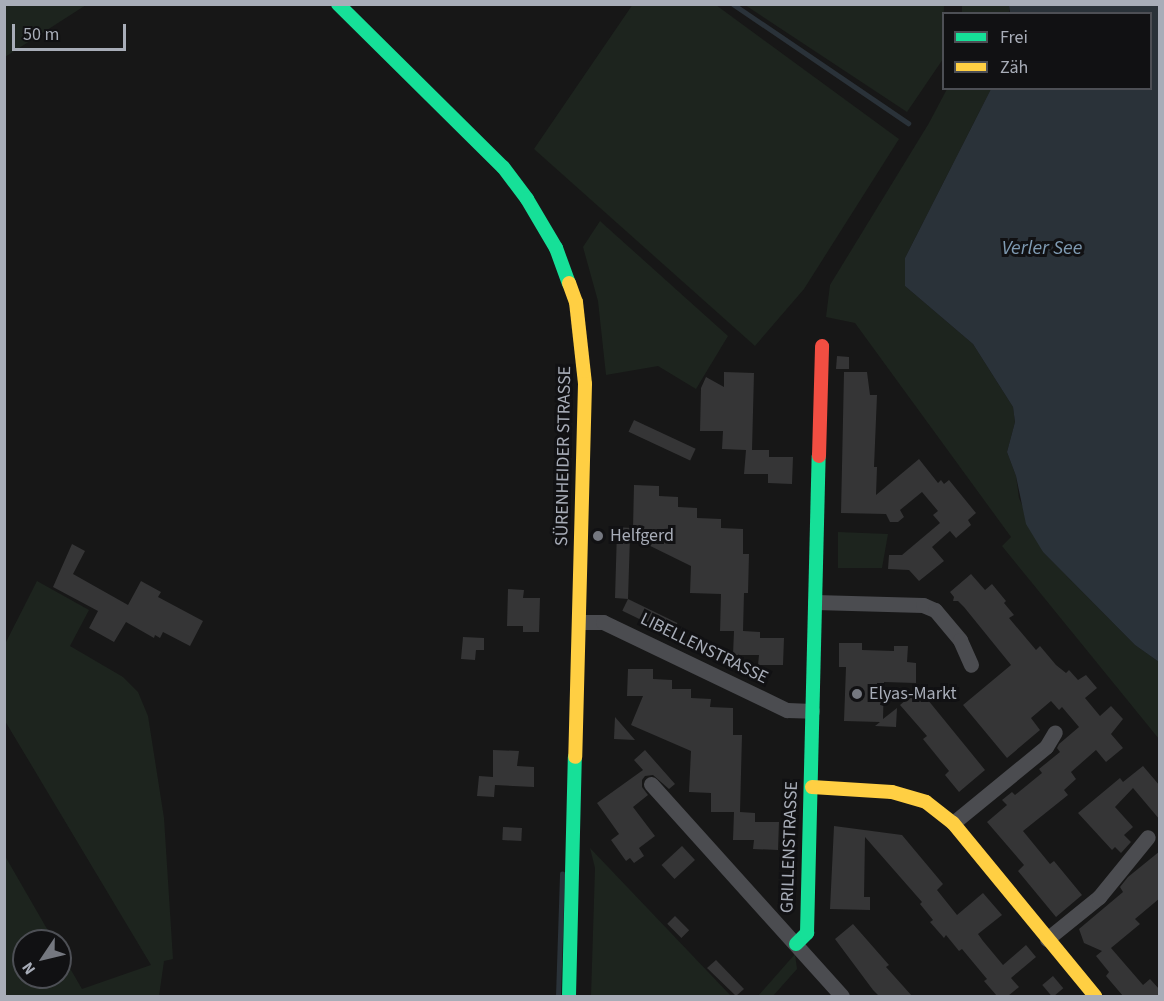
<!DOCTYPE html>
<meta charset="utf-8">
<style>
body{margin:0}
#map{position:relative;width:1164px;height:1001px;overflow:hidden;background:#171717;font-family:"Source Sans 3",sans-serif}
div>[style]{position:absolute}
.green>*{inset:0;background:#1d241e;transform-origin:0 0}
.water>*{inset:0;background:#2a3239}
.stream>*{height:4.5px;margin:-2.25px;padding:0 2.25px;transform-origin:2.25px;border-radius:2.25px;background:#2a3239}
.building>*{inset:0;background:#353536;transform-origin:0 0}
.street>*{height:15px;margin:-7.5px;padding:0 7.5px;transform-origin:7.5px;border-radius:7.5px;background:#4b4c50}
.fast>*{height:14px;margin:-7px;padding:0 7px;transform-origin:7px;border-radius:7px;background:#16e098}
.slow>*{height:14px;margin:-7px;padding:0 7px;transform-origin:7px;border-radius:7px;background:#ffcf43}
.jam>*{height:14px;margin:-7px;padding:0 7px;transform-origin:7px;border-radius:7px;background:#f24e42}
.dots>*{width:16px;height:16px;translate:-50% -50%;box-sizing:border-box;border:3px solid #111113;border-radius:50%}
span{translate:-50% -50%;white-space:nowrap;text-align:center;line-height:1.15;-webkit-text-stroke:6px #111113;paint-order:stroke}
.street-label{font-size:18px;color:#a8adb8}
.poi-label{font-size:18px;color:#a8adb8}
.left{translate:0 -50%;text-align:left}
.water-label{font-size:20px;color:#7f9bb3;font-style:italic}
.frame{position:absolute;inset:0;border:6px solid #a8adb8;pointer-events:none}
.legend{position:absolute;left:942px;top:12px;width:210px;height:78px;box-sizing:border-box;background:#111113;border:2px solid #4d4f55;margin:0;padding:8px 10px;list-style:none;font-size:18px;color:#a8adb8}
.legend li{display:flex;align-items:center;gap:12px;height:30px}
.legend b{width:30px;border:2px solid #4d4f55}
.north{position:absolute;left:12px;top:929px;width:60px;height:60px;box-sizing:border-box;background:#111113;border:2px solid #4d4f55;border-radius:50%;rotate:235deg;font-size:16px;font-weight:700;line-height:24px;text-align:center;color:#a8adb8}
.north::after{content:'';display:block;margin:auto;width:21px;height:27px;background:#757880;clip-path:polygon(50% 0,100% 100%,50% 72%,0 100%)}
.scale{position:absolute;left:12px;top:24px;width:114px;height:27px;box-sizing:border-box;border:3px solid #a8adb8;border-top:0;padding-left:8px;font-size:18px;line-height:21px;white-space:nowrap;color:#a8adb8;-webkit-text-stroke:4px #111113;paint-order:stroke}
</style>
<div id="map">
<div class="green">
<div style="clip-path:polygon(5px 4px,86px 4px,86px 5px,5px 57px)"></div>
<div style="clip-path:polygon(633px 4px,716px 5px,899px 139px,804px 289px,755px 346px,534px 149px)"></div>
<div style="clip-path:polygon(745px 5px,944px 5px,943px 59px,907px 112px)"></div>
<div style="left:962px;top:5px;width:47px;height:8px"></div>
<div style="clip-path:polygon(947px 89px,991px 89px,905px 258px,905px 286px,973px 344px,1013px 407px,1015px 422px,1007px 452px,1016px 476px,1019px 498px,1043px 552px,1135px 645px,1159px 662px,1159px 739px,1002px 546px,1011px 537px,855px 323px,826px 317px,830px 285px,929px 123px)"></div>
<div style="clip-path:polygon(600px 221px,728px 336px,696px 389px,658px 366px,606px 375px,598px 301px,583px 247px)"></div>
<div style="clip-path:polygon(838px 532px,888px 534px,882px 568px,838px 568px)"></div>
<div style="clip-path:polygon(37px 581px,89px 610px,70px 646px,123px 677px,138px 692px,148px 716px,164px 818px,173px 959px,164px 961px,159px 996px,5px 996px,5px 856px,54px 941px,24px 941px,24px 977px,60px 977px,60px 951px,82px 989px,151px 965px,5px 721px,5px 644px)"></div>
<div style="clip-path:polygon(590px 848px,731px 996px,591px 996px,595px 868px)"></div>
<div style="clip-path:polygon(795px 954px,797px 969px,773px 996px,758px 996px)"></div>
</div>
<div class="water">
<div style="clip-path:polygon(1009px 5px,1159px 5px,1159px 662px,1135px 645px,1043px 552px,1026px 524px,1016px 476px,1007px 452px,1015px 422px,1013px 407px,973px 344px,905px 286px,905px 258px,991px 89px,1150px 88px,1150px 14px,1010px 13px)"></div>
</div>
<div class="stream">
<div style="left:733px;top:4px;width:212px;rotate:34.2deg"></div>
<div style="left:558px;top:996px;width:122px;rotate:-88.1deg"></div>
</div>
<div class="building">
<div style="clip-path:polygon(837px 356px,849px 357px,849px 369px,836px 369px)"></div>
<div style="clip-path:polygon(724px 372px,754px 373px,752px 450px,769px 450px,769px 457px,793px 457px,792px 484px,768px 483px,768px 474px,744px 474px,746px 450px,722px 449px,723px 431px,700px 431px,701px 388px,706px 377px,724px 387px)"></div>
<div style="clip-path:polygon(844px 372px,867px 372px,870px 395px,877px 395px,874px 467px,877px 467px,876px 495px,919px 459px,938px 483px,941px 480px,944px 484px,949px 480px,976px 513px,968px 520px,971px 525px,956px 538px,950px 531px,932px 547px,944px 561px,919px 581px,909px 570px,888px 569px,889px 555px,902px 555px,940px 523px,933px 515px,938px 511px,922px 492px,900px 510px,904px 517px,898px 522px,890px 522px,886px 514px,841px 513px)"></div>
<div style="left:634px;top:420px;width:68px;height:13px;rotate:25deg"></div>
<div style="clip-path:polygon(634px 485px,659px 486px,659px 496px,678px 497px,678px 507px,697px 508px,697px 518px,721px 519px,721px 528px,743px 529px,743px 554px,749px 554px,748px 593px,744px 593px,743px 631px,760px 632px,760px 638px,784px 638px,783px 665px,758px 665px,759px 655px,733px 655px,734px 631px,720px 631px,721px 594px,690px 593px,691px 566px,630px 536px,628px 599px,615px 598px,617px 530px,611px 527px,633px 528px)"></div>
<div style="clip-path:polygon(72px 544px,85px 551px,73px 574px,128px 605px,141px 581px,161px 592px,158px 597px,203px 621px,190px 646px,163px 632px,160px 638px,155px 635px,154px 638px,126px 622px,114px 642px,89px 628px,98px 611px,53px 587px)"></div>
<div style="clip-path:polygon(971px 574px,985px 590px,992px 584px,1006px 601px,1004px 603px,1014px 615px,1009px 618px,1036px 650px,1040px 646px,1056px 665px,1066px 673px,1069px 670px,1078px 680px,1086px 675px,1097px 688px,1085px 698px,1100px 716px,1111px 706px,1123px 719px,1111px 734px,1123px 748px,1106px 762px,1096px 750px,1071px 772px,1076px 779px,1064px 790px,1068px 795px,1023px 831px,1050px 864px,1054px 861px,1082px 895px,1056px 917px,1018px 871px,1024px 865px,987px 822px,1007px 805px,1002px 800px,1012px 792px,1015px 795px,1042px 773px,1039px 769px,1060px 752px,1057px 748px,1059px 744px,1079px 727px,1062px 707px,1059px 710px,1051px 701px,1031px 718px,1040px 730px,1007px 758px,963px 705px,1011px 665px,964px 607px,958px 601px,953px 601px,954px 597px,950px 592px)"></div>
<div style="clip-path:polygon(508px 589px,524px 590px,523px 598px,540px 598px,539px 632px,523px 632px,523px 626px,507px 626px)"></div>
<div style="left:628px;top:599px;width:55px;height:13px;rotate:26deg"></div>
<div style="clip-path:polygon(463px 637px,484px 638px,484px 650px,476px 650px,475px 660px,461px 659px)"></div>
<div style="clip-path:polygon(839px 643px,862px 643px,862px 650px,894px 651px,894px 646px,908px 646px,907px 662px,916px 663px,916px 683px,884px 682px,883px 719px,897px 708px,896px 727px,875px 726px,880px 722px,844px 721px,846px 667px,839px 667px)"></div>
<div style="clip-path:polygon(628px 669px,653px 669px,653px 679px,672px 680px,672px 689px,691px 689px,691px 698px,711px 699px,710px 707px,733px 708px,733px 735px,742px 735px,740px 812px,755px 813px,755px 822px,779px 822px,778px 850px,753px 849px,754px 840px,733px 840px,734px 812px,711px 812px,711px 793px,689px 792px,691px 751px,631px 725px,643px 696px,627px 696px)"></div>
<div style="clip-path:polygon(919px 689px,985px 770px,959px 792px,945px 775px,949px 771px,923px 739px,927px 736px,900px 705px)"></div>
<div style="clip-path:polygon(615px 717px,635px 740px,614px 739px)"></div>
<div style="clip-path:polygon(493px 750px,519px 751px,517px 766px,534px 767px,534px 787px,495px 785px,494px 797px,477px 796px,479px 776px,493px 777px)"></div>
<div style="clip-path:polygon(645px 750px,675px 784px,669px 789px,653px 775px,645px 776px,642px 780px,642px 787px,648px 795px,633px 807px,655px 836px,639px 848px,644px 856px,634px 863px,630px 858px,626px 861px,611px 840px,619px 834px,597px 803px,643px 770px,634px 760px)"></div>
<div style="clip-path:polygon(1143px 766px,1160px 786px,1160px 820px,1133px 788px,1115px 807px,1133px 827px,1124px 835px,1131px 842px,1121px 853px,1115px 847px,1112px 850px,1078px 813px,1120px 778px,1123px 782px)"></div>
<div style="clip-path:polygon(834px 826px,902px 835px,943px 884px,937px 890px,957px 915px,983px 893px,1002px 915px,978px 934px,983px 941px,1003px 965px,1026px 945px,1036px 957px,1011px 978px,1019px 987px,1008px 996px,997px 996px,984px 981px,987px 979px,962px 949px,959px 951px,946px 935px,944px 938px,930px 922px,933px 920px,920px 904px,922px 902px,865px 837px,864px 897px,870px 897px,870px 910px,830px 909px)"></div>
<div style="left:503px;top:827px;width:19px;height:13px;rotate:3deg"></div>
<div style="left:682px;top:846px;width:19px;height:28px;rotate:47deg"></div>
<div style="clip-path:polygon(1160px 851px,1160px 898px,1135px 919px,1140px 924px,1111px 948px,1143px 985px,1150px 979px,1160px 990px,1160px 996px,1123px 996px,1106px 976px,1109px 972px,1096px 956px,1102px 951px,1084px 943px,1079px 929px,1123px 892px,1120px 887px,1128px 877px)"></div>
<div style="left:675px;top:916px;width:20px;height:11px;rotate:45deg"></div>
<div style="clip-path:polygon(853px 924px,889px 965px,886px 967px,912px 996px,879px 996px,873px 990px,835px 939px)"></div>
<div style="clip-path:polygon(716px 960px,744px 989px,736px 996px,707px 968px)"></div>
<div style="left:1053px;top:976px;width:16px;height:14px;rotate:50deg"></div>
</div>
<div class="street">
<div style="left:815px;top:602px;width:108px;rotate:1.6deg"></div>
<div style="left:923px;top:605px;width:13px;rotate:23deg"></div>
<div style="left:935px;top:610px;width:39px;rotate:50deg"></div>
<div style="left:960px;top:640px;width:27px;rotate:66deg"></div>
<div style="left:580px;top:622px;width:23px"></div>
<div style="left:603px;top:622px;width:204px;rotate:25.6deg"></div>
<div style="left:787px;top:710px;width:25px;rotate:2deg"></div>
<div style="left:651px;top:784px;width:285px;rotate:48deg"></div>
<div style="left:953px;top:823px;width:120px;rotate:-39.3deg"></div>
<div style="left:1046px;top:747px;width:17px;rotate:-59deg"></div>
<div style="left:1047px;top:939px;width:67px;rotate:-38.9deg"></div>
<div style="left:1099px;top:897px;width:77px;rotate:-50.8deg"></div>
</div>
<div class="fast">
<div style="left:338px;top:4px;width:232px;rotate:44.7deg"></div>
<div style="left:503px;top:167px;width:40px;rotate:53deg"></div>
<div style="left:527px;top:199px;width:57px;rotate:59.4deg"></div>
<div style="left:556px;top:248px;width:37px;rotate:70deg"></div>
<div style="left:796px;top:944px;width:16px;rotate:-45deg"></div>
<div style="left:807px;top:933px;width:477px;rotate:-88.6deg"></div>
<div style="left:569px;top:996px;width:239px;rotate:-88.6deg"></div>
</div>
<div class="slow">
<div style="left:569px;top:283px;width:20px;rotate:70deg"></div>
<div style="left:576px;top:302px;width:82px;rotate:83.7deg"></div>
<div style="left:585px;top:384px;width:373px;rotate:91.5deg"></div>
<div style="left:812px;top:787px;width:80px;rotate:3.6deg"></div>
<div style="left:892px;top:792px;width:35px;rotate:16deg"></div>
<div style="left:926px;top:802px;width:34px;rotate:38deg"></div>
<div style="left:953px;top:823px;width:224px;rotate:50.6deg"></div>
</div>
<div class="jam">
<div style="left:819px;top:456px;width:110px;rotate:-88.4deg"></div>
</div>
<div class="dots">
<div style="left:598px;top:536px;background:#757880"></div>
<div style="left:857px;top:694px;background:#757880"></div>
</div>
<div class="street-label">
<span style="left:564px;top:456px;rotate:-89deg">SÜRENHEIDER STRASSE</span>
<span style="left:704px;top:649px;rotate:26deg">LIBELLENSTRASSE</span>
<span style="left:790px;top:847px;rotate:-88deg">GRILLENSTRASSE</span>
</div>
<div class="poi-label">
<span class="left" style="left:610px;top:536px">Helfgerd</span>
<span class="left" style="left:869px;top:694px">Elyas-Markt</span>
</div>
<div class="water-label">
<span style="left:1042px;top:248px">Verler See</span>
</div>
<div class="frame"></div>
<ul class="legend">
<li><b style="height:8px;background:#16e098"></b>Frei</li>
<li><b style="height:8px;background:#ffcf43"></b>Zäh</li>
</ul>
<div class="north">N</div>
<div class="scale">50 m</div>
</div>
